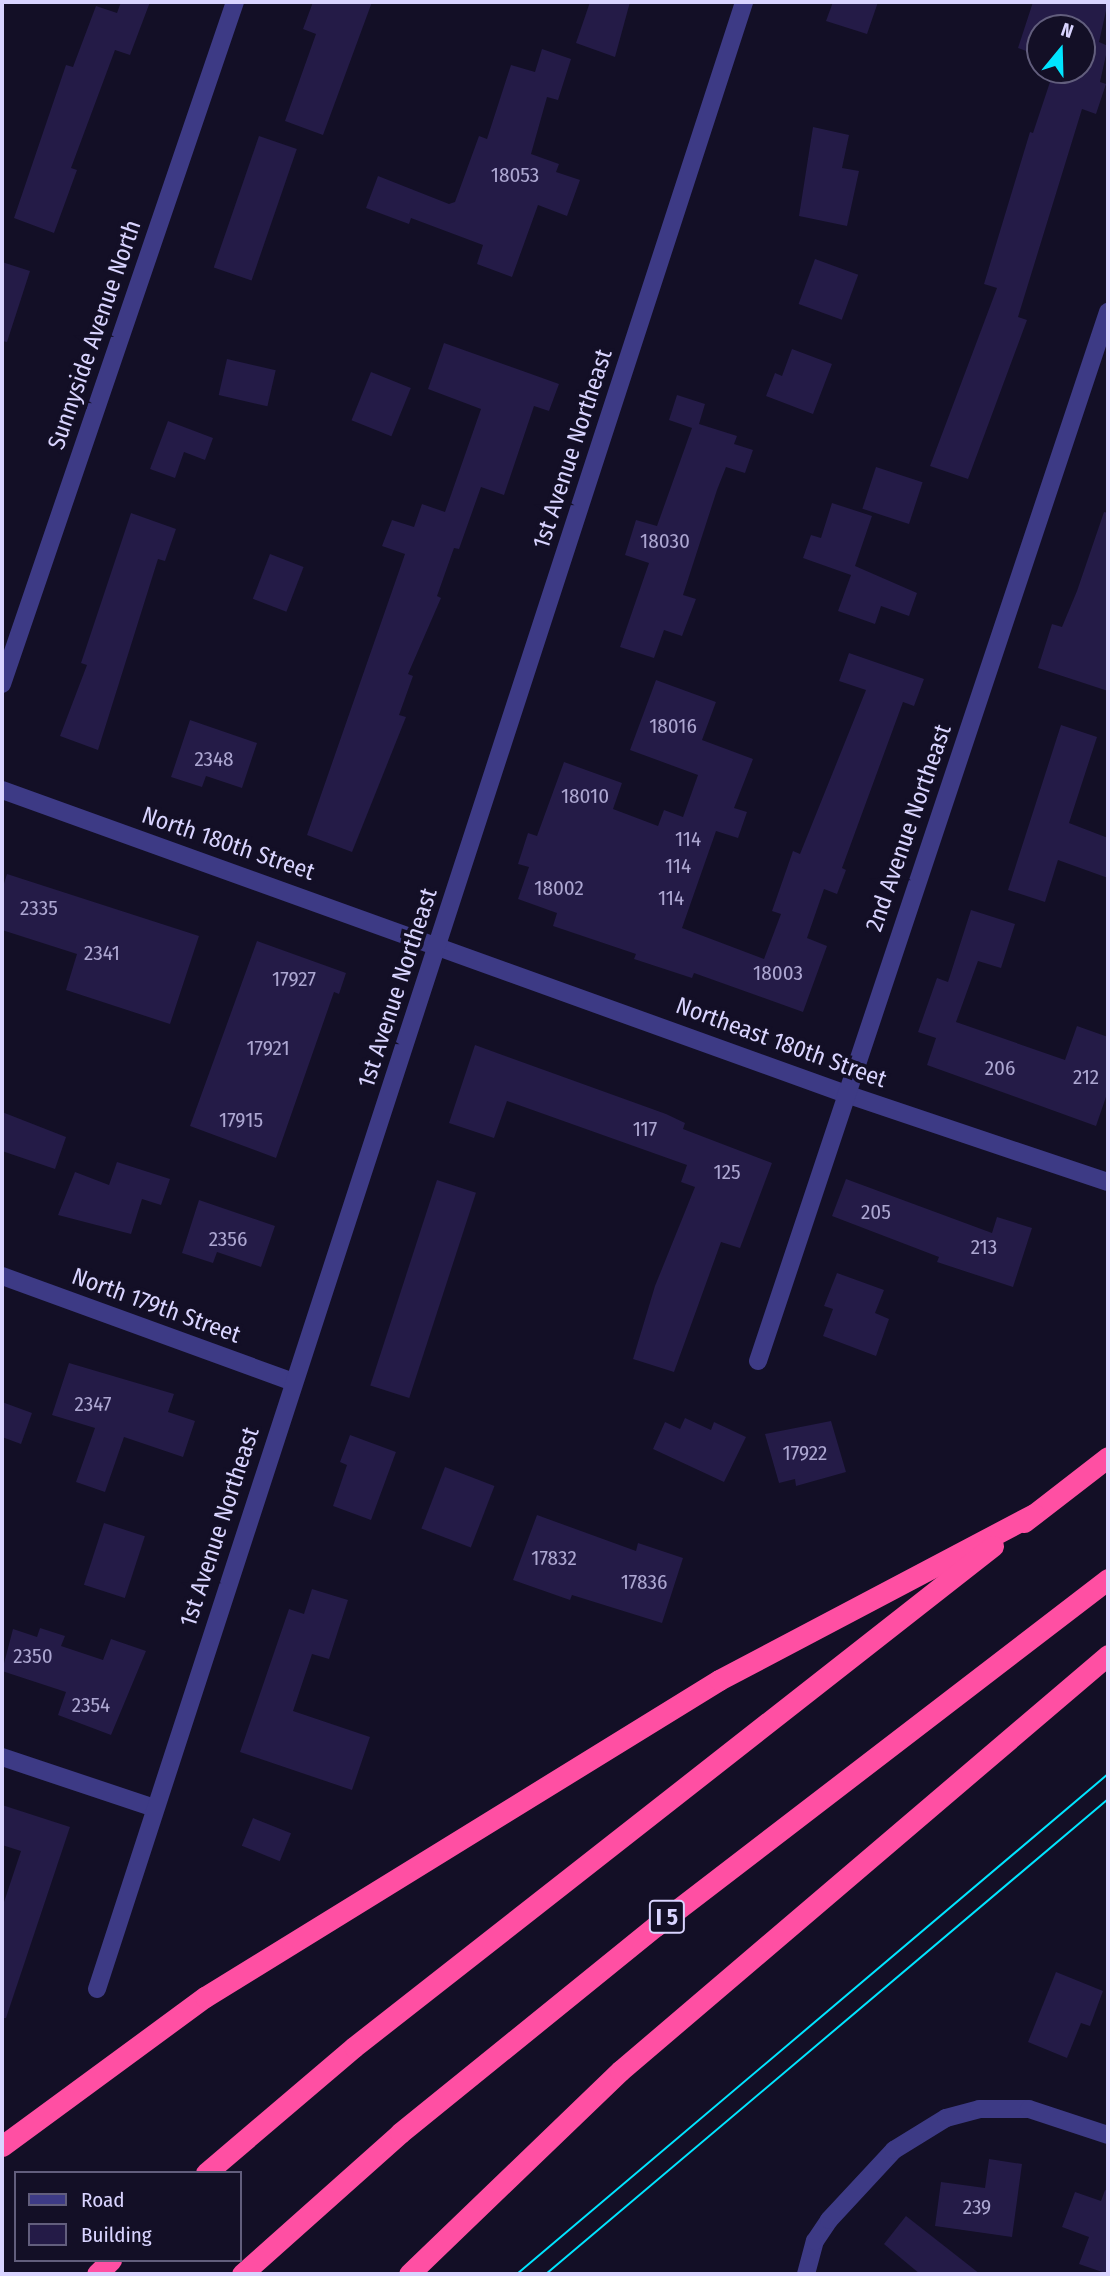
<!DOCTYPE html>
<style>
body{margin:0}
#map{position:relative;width:1110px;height:2276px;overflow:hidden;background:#130f26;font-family:"Fira Sans Condensed",sans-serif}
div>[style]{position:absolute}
.building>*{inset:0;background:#241b47;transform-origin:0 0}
.minor>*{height:18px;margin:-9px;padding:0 9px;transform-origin:9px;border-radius:9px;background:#3d3a85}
.highway>*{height:21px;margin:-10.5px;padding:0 10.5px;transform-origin:10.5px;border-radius:10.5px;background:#ff4fa3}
.tram>*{height:2px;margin:-1px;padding:0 1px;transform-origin:1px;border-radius:1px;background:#00e5ff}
span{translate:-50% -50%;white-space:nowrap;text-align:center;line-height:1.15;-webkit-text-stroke:7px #130f26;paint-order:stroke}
.number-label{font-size:21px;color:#aca6d1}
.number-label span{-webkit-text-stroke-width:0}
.shield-label span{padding:2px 5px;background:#130f26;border:2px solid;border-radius:5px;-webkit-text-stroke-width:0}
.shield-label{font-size:23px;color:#d9d4ff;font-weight:700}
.street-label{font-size:24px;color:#d9d4ff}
.frame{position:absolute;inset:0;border:4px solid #d9d4ff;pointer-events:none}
.legend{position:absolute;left:14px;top:2171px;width:228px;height:91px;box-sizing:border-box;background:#130f26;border:2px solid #625e7d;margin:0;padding:9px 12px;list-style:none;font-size:21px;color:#d9d4ff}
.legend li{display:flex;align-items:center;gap:14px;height:35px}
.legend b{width:35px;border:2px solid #625e7d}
.north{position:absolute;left:1026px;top:14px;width:70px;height:70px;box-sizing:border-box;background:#130f26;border:2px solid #625e7d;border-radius:50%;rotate:19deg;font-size:19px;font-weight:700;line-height:28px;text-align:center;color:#d9d4ff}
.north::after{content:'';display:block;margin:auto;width:24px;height:32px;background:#00e5ff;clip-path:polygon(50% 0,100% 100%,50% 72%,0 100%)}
</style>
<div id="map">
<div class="building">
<div style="clip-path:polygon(121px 2px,150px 2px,130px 55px,115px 50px,71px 168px,77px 170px,54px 233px,14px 218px,66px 65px,73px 67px,96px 6px,117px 13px)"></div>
<div style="clip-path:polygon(313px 2px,372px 2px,323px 135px,285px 121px,316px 34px,303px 29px)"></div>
<div style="clip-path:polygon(590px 2px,630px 2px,615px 57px,576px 43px)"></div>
<div style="clip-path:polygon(833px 2px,878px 2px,867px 34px,826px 21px)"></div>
<div style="clip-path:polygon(1033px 2px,1108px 2px,1099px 42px,1108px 46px,1100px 82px,1106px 84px,1096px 114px,1082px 109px,1018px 317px,1027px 320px,968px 479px,930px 466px,997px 288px,984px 284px,1030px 132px,1033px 133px,1054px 70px,1082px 70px,1082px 28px,1040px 28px,1040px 56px,1018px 48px)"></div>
<div style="clip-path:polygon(542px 49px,571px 59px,558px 100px,547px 97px,531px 154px,559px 164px,556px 172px,580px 180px,567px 216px,538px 205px,512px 277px,477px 264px,483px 245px,411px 218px,409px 224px,366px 208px,378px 176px,449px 204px,455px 202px,479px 136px,487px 139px,511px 65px,535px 72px)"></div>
<div style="clip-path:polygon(813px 127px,849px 135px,842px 168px,859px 171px,847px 226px,799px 216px)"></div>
<div style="left:259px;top:136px;width:40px;height:139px;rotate:19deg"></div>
<div style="left:815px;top:259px;width:46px;height:48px;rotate:20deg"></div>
<div style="clip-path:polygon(2px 262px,30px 271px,7px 342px,2px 341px)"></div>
<div style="clip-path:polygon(444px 343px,559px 384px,549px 411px,534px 406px,504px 495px,481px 487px,459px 549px,454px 548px,437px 596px,441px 598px,408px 674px,413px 676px,399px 715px,406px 717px,352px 852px,307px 835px,405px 554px,382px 546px,392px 520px,414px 527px,422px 504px,445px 512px,481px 409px,428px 389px)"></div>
<div style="clip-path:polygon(792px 349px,832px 364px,813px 414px,766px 396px,775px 373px,782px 376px)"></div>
<div style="left:227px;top:359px;width:50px;height:37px;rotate:13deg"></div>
<div style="left:371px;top:372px;width:43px;height:52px;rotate:22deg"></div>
<div style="clip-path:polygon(677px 395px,705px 404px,699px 424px,737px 436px,734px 444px,753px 450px,745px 473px,726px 467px,717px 490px,683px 595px,696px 599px,682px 636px,664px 630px,654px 658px,620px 647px,649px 563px,625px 555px,636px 520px,657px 526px,692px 428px,669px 420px)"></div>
<div style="clip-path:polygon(168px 421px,213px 438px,205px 460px,184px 452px,175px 478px,150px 469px)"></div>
<div style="left:876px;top:467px;width:49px;height:44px;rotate:18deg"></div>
<div style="clip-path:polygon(832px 503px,872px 516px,855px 566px,917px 593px,909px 616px,881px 606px,875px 624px,838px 611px,851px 575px,803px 558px,811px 535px,821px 538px)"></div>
<div style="clip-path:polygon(1104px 512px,1108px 513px,1108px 691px,1038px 668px,1052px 624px,1062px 627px,1077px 591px)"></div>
<div style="clip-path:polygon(131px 513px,176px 529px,165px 561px,158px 559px,98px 750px,60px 736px,87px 665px,81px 663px)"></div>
<div style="left:270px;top:554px;width:36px;height:48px;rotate:21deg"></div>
<div style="clip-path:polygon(849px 653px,924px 679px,914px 706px,903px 702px,842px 868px,846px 870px,837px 894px,824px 889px,807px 938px,827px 946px,803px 1012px,694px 973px,692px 978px,634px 959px,636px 954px,553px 926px,557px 913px,518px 899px,529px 867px,518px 864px,528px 833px,537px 836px,564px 762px,622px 783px,613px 809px,658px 826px,664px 810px,683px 817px,698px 775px,630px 750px,656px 680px,716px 702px,702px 740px,753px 759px,734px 808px,747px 812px,738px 838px,716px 831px,682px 928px,764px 959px,781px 914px,772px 911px,793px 851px,800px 854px,866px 690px,839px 681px)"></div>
<div style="clip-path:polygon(190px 720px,257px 743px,242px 788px,206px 776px,202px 787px,171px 777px)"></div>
<div style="clip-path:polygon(1061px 725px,1097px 737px,1069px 823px,1108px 838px,1108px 878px,1058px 860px,1045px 902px,1008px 890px)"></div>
<div style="clip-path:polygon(7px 874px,199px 936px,170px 1024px,66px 990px,77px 954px,2px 930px,2px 890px)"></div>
<div style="clip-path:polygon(971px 910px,1015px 924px,1001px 968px,978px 961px,956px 1022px,1065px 1060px,1077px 1026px,1108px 1037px,1108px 1091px,1096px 1126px,927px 1065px,936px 1038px,918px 1032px,937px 978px,948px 982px)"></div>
<div style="clip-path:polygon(257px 941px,346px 973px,339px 994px,334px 992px,276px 1158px,190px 1126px)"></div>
<div style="clip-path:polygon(475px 1045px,666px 1114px,685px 1123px,683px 1129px,772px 1163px,740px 1248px,721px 1242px,674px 1372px,633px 1359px,655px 1286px,695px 1187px,681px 1182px,687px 1165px,507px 1101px,494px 1138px,449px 1123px)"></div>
<div style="clip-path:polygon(2px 1112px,66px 1137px,55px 1169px,2px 1151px)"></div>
<div style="clip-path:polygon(117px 1162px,170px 1179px,161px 1205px,142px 1199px,131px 1234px,58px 1215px,75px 1172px,109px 1185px)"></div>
<div style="clip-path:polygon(846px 1179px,992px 1233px,997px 1217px,1032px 1228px,1013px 1287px,937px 1262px,939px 1257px,832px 1216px)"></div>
<div style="left:437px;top:1180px;width:41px;height:216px;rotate:18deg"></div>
<div style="clip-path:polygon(199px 1200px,275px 1226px,261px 1267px,217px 1252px,213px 1263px,182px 1253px)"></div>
<div style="clip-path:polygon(837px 1273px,884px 1290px,875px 1313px,889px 1319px,876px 1356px,823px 1336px,833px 1309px,824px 1306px)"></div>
<div style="clip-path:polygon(69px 1363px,174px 1394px,168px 1412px,195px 1421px,183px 1457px,124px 1437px,105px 1492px,76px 1482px,95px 1428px,52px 1415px)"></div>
<div style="clip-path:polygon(2px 1402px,32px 1413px,21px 1444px,2px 1437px)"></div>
<div style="clip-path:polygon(685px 1418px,711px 1430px,714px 1422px,746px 1437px,724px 1482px,653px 1449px,665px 1422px,680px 1429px)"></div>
<div style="clip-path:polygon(831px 1421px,846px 1472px,796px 1486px,795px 1479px,779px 1483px,765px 1434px)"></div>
<div style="clip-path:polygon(350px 1435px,396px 1452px,371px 1520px,333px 1506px,347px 1465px,340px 1462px)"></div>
<div style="left:445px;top:1467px;width:53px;height:66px;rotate:21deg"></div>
<div style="clip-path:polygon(537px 1515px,636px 1551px,638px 1543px,683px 1558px,662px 1623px,572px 1595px,570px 1600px,513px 1580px)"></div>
<div style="left:104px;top:1523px;width:43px;height:65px;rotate:18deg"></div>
<div style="clip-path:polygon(312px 1589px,348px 1600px,329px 1659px,312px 1654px,293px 1711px,370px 1737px,352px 1790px,240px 1752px,289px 1609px,304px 1614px)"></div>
<div style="clip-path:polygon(40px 1628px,65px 1636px,61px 1646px,103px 1660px,111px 1639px,146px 1651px,111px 1735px,58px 1715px,66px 1692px,2px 1671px,13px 1629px,37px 1637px)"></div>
<div style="clip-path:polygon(2px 1805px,70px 1827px,6px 2018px,2px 2018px,2px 1908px,21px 1851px,2px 1845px)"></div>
<div style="left:253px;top:1818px;width:41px;height:30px;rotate:22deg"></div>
<div style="clip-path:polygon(1056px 1972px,1103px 1991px,1090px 2026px,1081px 2023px,1067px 2058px,1028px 2042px)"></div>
<div style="clip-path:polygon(989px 2159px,1022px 2164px,1012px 2237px,935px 2226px,941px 2182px,985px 2188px)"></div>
<div style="clip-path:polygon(1105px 2190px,1108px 2191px,1108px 2274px,1079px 2264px,1089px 2237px,1062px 2227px,1075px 2192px,1101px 2201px)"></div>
<div style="clip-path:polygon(906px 2216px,980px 2274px,920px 2274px,884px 2244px)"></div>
</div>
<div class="minor">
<div style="left:2px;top:684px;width:721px;rotate:-71.14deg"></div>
<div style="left:2px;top:790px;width:897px;rotate:19.81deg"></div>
<div style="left:846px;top:1094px;width:276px;rotate:18.6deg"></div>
<div style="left:2px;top:1276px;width:310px;rotate:20deg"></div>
<div style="left:758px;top:1361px;width:1106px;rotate:-71.55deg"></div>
<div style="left:2px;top:1757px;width:160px;rotate:18.5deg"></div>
<div style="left:97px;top:1989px;width:2090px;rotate:-71.96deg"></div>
<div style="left:806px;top:2274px;width:34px;rotate:-75deg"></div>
<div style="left:815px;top:2241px;width:25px;rotate:-56deg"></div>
<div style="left:829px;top:2220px;width:96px;rotate:-47.1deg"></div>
<div style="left:894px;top:2150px;width:61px;rotate:-31.6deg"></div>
<div style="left:946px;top:2118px;width:34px;rotate:-15deg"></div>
<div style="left:979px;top:2109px;width:50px"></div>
<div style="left:1029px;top:2109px;width:83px;rotate:18.2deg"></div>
</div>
<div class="highway">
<div style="left:1024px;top:1522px;width:106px;rotate:-37.7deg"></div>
<div style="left:2px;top:2146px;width:252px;rotate:-36.3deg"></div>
<div style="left:205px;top:1997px;width:604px;rotate:-31.66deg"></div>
<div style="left:719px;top:1680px;width:356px;rotate:-27.8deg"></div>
<div style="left:206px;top:2173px;width:194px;rotate:-40.4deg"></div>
<div style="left:354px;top:2047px;width:812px;rotate:-38.1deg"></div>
<div style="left:97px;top:2274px;width:20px;rotate:-45deg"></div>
<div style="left:242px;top:2274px;width:212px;rotate:-41.7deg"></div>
<div style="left:400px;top:2133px;width:329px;rotate:-39deg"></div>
<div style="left:656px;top:1926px;width:570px;rotate:-37.51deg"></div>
<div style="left:409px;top:2274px;width:293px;rotate:-43.9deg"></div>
<div style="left:620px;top:2071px;width:641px;rotate:-40.45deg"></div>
</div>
<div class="tram">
<div style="left:517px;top:2274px;width:774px;rotate:-40.23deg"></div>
<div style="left:546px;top:2274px;width:736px;rotate:-40.2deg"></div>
</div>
<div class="number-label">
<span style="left:515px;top:175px">18053</span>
<span style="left:665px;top:541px">18030</span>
<span style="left:673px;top:726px">18016</span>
<span style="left:214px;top:759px">2348</span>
<span style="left:585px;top:796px">18010</span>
<span style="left:688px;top:839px">114</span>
<span style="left:678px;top:866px">114</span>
<span style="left:559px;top:888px">18002</span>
<span style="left:671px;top:898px">114</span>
<span style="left:39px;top:908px">2335</span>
<span style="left:102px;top:953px">2341</span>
<span style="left:778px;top:973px">18003</span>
<span style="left:294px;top:979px">17927</span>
<span style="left:268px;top:1048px">17921</span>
<span style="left:1000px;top:1068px">206</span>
<span style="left:1086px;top:1077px">212</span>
<span style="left:241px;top:1120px">17915</span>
<span style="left:645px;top:1129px">117</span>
<span style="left:727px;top:1172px">125</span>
<span style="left:876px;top:1212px">205</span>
<span style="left:228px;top:1239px">2356</span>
<span style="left:984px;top:1247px">213</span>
<span style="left:93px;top:1404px">2347</span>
<span style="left:805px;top:1453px">17922</span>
<span style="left:554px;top:1558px">17832</span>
<span style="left:644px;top:1582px">17836</span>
<span style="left:33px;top:1656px">2350</span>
<span style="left:91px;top:1705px">2354</span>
<span style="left:977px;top:2207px">239</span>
</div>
<div class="shield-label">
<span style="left:667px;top:1917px">I 5</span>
</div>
<div class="street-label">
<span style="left:95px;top:335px;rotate:-71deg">Sunnyside Avenue North</span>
<span style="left:573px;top:449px;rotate:-72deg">1st Avenue Northeast</span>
<span style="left:909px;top:828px;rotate:-71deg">2nd Avenue Northeast</span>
<span style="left:228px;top:844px;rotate:19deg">North 180th Street</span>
<span style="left:398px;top:988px;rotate:-72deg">1st Avenue Northeast</span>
<span style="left:781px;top:1043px;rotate:20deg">Northeast 180th Street</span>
<span style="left:156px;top:1306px;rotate:20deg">North 179th Street</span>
<span style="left:220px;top:1527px;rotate:-72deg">1st Avenue Northeast</span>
</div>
<div class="frame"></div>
<ul class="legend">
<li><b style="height:9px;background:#3d3a85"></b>Road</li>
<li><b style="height:19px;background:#241b47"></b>Building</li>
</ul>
<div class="north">N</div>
</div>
